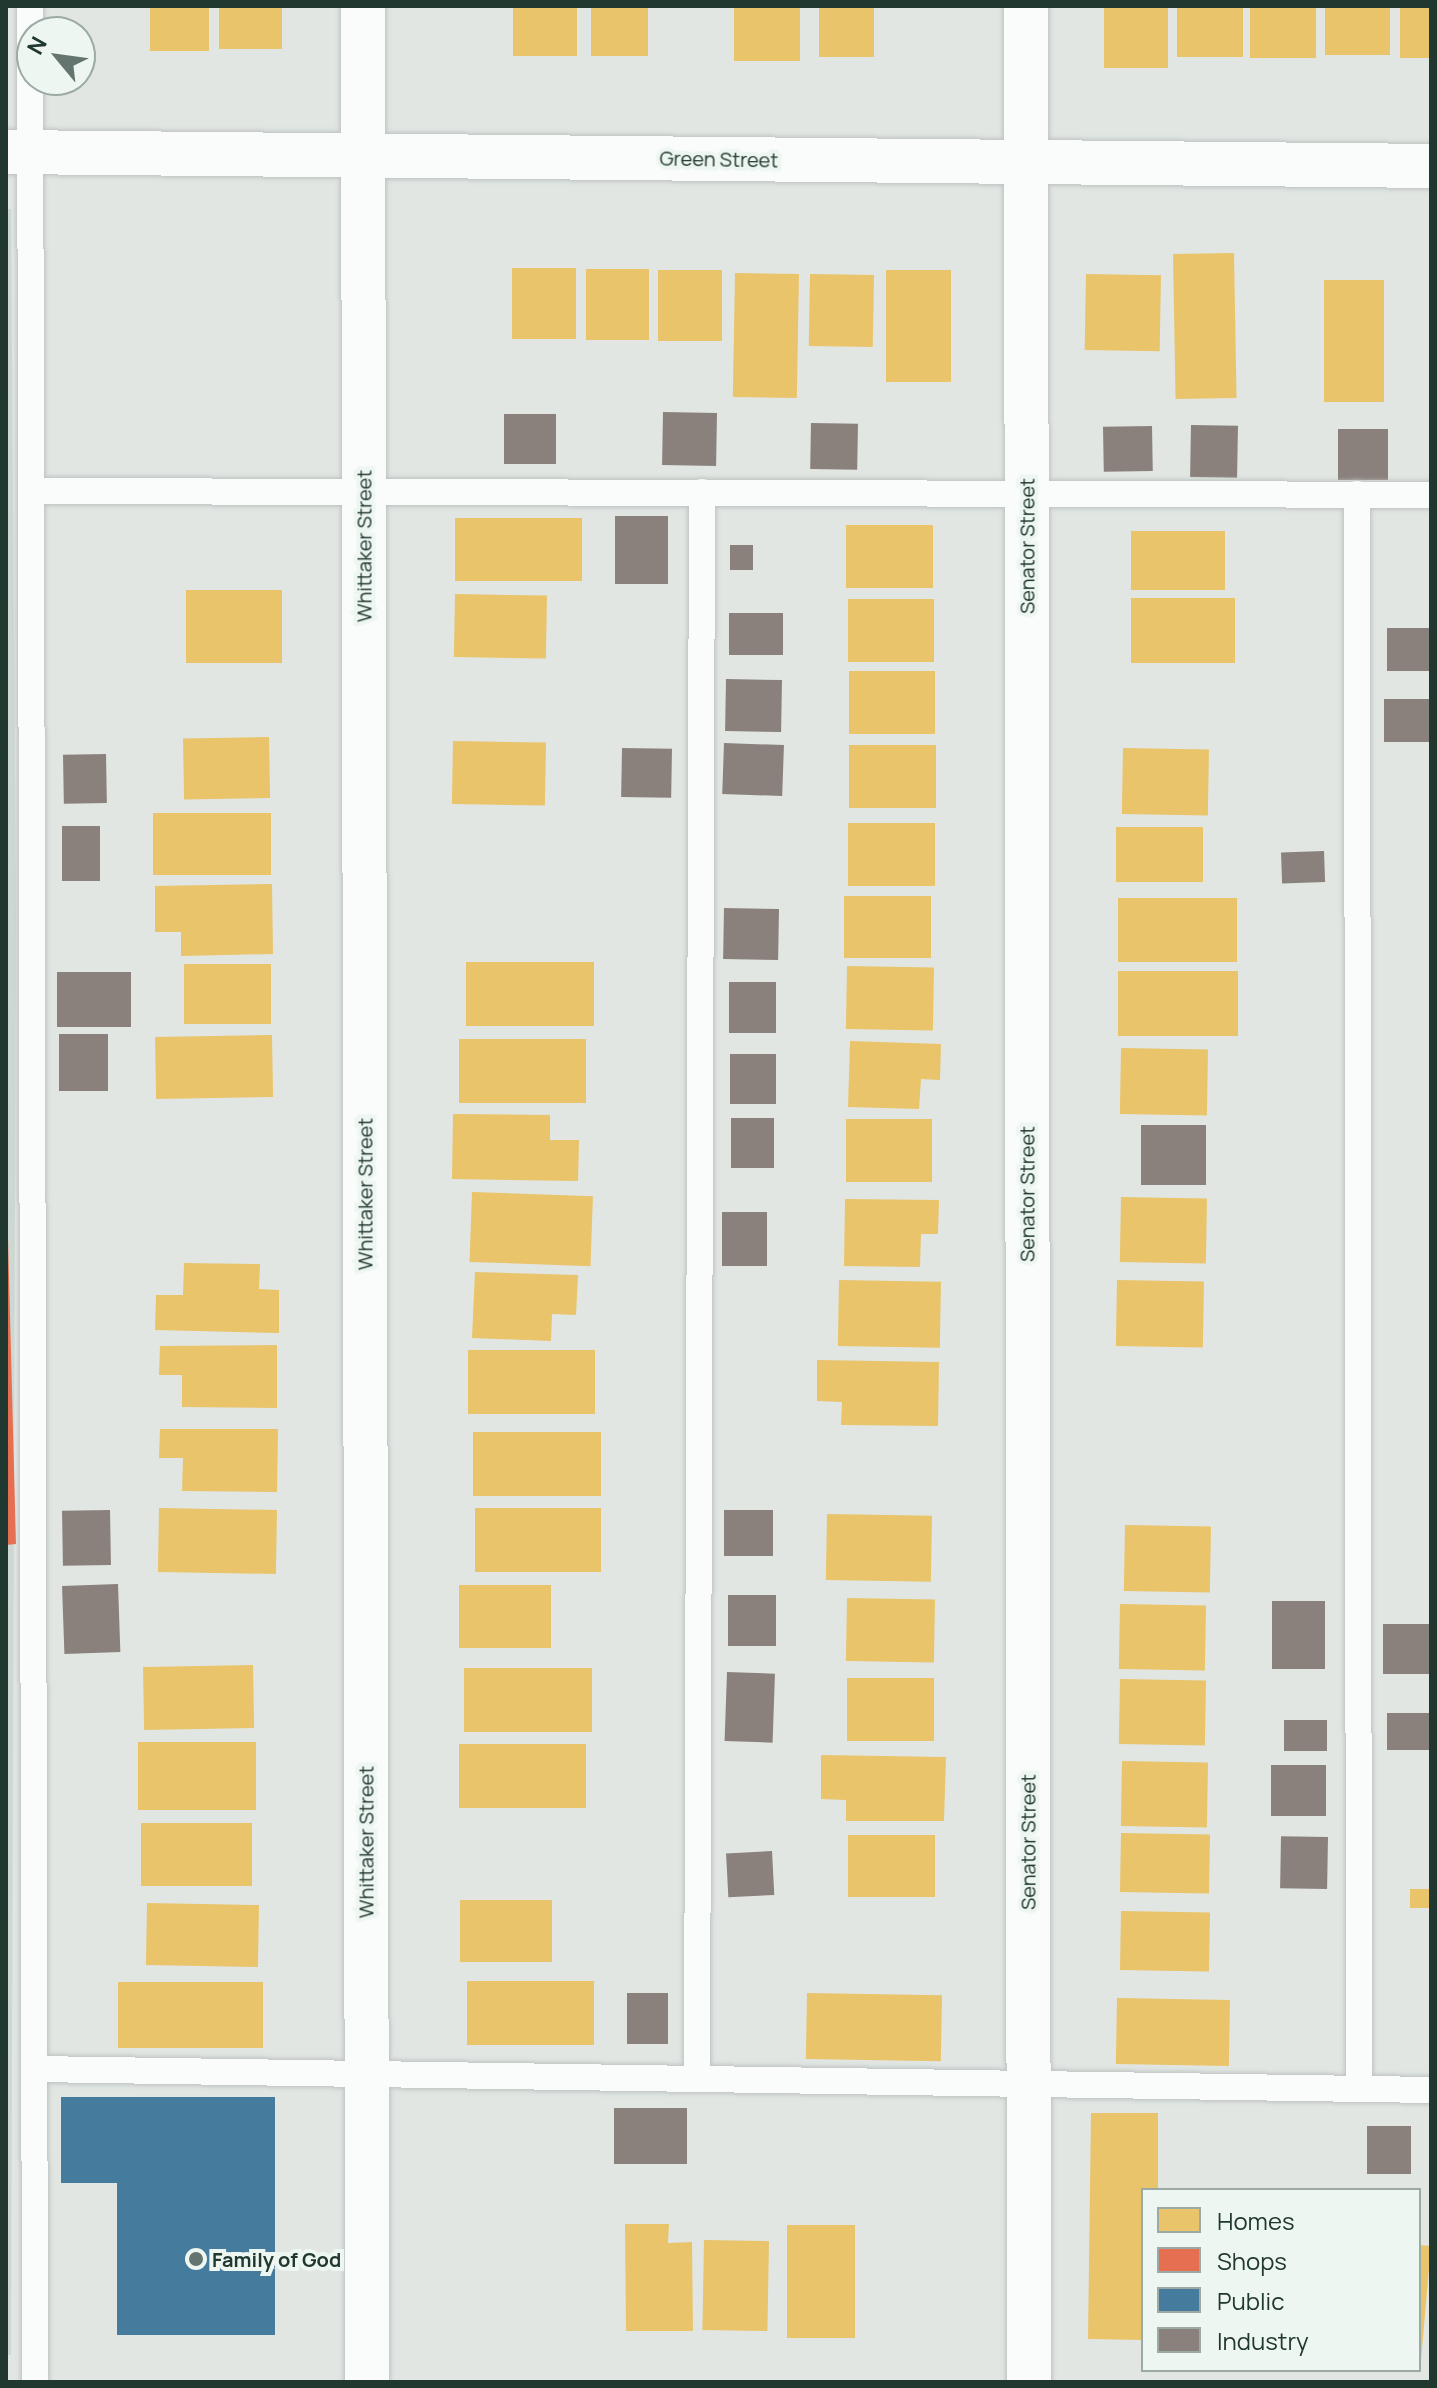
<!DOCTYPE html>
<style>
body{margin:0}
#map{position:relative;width:1437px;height:2388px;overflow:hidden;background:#e1e6e3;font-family:Manrope,sans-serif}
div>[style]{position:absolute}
.built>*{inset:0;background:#ced8d3}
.homes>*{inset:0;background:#e9c46a;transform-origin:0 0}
.shops>*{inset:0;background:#e76f51}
.public>*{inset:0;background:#457b9d}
.industry>*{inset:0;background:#8a817c;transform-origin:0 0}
.roads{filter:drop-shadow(0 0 2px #bec3c0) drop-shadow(0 0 2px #bec3c0)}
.service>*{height:26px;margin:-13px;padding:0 13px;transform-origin:13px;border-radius:13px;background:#fafbfb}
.minor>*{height:44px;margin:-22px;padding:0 22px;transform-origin:22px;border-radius:22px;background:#fafbfb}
.dots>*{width:22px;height:22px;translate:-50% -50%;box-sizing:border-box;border:4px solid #eef6f1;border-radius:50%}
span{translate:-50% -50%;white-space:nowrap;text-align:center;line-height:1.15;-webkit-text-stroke:8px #eef6f1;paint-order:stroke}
.street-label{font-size:20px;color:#203830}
.poi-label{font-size:20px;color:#203830;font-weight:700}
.left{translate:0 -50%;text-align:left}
.frame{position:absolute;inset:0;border:8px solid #203830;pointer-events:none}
.legend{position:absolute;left:1141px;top:2188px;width:280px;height:184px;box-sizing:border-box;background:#eef6f1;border:2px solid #9caaa4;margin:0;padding:10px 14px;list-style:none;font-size:24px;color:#203830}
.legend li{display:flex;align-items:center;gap:16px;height:40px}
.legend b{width:40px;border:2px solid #9caaa4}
.north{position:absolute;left:16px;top:16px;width:80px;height:80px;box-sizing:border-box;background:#eef6f1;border:2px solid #9caaa4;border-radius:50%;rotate:299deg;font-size:22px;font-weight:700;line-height:32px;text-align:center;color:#203830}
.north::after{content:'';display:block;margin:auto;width:28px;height:36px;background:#64756f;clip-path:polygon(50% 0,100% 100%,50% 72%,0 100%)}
</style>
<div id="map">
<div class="built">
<div style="clip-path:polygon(6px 209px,11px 209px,16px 913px,11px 2355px,6px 2355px)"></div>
</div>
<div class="homes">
<div style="left:150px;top:6px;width:59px;height:45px"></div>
<div style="left:219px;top:6px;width:63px;height:43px"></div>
<div style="left:513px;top:6px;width:64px;height:50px"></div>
<div style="left:591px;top:6px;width:57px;height:50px"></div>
<div style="left:734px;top:6px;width:66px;height:55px"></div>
<div style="left:819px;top:6px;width:55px;height:51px"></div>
<div style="left:1104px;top:6px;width:64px;height:62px"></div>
<div style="left:1177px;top:6px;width:66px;height:51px"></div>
<div style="left:1250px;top:6px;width:66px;height:52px"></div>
<div style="left:1325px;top:6px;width:65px;height:49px"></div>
<div style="left:1400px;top:6px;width:31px;height:52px"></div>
<div style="left:1234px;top:253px;width:145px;height:61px;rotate:89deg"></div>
<div style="left:512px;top:268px;width:64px;height:71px"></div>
<div style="left:586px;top:269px;width:63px;height:71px"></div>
<div style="left:658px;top:270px;width:64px;height:71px"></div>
<div style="left:886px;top:270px;width:65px;height:112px"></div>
<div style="left:735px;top:273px;width:64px;height:124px;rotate:1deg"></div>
<div style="left:810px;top:274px;width:64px;height:72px;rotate:1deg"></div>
<div style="left:1086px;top:274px;width:75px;height:76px;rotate:1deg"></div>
<div style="left:1384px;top:280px;width:122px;height:60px;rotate:90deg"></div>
<div style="left:455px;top:518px;width:127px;height:63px"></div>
<div style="left:846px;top:525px;width:87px;height:63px"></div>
<div style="left:1131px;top:531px;width:94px;height:59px"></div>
<div style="left:186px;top:590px;width:96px;height:73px"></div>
<div style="left:455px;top:594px;width:92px;height:63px;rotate:1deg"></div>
<div style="left:1235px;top:598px;width:65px;height:104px;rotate:90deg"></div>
<div style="left:848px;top:599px;width:86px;height:63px"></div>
<div style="left:849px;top:671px;width:86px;height:63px"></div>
<div style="left:269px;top:737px;width:61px;height:86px;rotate:89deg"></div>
<div style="left:453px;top:741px;width:93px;height:63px;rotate:1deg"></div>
<div style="left:936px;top:745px;width:63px;height:87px;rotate:90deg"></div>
<div style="left:1123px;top:748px;width:86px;height:66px;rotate:1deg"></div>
<div style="left:271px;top:813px;width:62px;height:118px;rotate:90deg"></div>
<div style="left:848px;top:823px;width:87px;height:63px"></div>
<div style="left:1203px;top:827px;width:55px;height:87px;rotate:90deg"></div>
<div style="clip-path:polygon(272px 884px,273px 954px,181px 956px,181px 932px,155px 932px,155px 886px)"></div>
<div style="left:844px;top:896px;width:87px;height:62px"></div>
<div style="left:1118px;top:898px;width:119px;height:64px"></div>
<div style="left:466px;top:962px;width:128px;height:64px"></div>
<div style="left:271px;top:964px;width:60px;height:87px;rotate:90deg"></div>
<div style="left:847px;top:966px;width:87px;height:63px;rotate:1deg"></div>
<div style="left:1118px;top:971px;width:120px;height:65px"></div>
<div style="left:272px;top:1035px;width:62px;height:117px;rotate:89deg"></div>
<div style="left:459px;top:1039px;width:127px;height:64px"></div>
<div style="clip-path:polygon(850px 1041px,941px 1044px,940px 1080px,921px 1079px,919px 1109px,848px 1107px)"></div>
<div style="left:1121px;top:1048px;width:87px;height:66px;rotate:1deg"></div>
<div style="clip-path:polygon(453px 1114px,550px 1115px,550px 1140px,579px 1140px,578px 1181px,452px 1179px)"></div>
<div style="left:846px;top:1119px;width:86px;height:63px"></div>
<div style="left:472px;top:1192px;width:121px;height:70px;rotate:2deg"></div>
<div style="left:1121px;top:1197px;width:86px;height:65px;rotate:1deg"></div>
<div style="clip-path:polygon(845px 1199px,939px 1200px,938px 1234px,921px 1234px,920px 1267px,844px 1266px)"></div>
<div style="clip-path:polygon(184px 1263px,260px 1264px,259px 1289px,279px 1290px,279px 1333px,155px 1330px,156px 1295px,183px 1295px)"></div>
<div style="clip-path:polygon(475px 1272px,578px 1275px,576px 1315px,552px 1314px,551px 1341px,472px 1338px)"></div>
<div style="left:839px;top:1280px;width:102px;height:66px;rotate:1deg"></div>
<div style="left:1117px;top:1280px;width:87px;height:66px;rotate:1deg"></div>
<div style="clip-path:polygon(277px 1345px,277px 1408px,182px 1407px,182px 1375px,159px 1375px,160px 1346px)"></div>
<div style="left:468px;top:1350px;width:127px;height:64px"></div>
<div style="clip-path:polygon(817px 1360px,939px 1362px,938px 1426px,841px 1425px,842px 1402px,817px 1401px)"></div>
<div style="clip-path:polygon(160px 1429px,278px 1429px,277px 1492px,182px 1491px,183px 1458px,159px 1458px)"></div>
<div style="left:473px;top:1432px;width:128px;height:64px"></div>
<div style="left:475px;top:1508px;width:126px;height:64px"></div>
<div style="left:277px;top:1510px;width:64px;height:118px;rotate:91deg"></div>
<div style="left:827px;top:1514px;width:105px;height:66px;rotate:1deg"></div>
<div style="left:1125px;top:1525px;width:86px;height:66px;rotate:1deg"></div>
<div style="left:459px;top:1585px;width:92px;height:63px"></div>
<div style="left:847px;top:1598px;width:88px;height:63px;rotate:1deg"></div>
<div style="left:1120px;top:1604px;width:86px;height:65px;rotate:1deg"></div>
<div style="left:253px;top:1665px;width:63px;height:110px;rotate:89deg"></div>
<div style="left:464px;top:1668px;width:128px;height:64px"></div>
<div style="left:934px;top:1678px;width:63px;height:87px;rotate:90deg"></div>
<div style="left:1120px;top:1679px;width:86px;height:65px;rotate:1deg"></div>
<div style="left:138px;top:1742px;width:118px;height:68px"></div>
<div style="left:586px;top:1744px;width:64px;height:127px;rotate:90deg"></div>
<div style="clip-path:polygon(821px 1755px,946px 1757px,944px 1821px,846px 1821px,846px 1800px,821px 1799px)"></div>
<div style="left:1122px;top:1761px;width:86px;height:65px;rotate:1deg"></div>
<div style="left:141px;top:1823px;width:111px;height:63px"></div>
<div style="left:1121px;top:1833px;width:89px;height:59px;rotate:1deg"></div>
<div style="left:848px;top:1835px;width:87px;height:62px"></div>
<div style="left:1410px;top:1889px;width:20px;height:19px"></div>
<div style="left:552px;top:1900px;width:62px;height:92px;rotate:90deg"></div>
<div style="left:259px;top:1905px;width:62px;height:112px;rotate:91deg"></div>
<div style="left:1121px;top:1911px;width:89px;height:59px;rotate:1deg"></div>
<div style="left:467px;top:1981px;width:127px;height:64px"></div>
<div style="left:118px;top:1982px;width:145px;height:66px"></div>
<div style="left:807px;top:1993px;width:135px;height:66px;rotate:1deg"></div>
<div style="left:1117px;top:1998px;width:113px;height:66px;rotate:1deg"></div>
<div style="clip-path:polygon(1091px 2113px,1158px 2113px,1158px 2190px,1143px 2190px,1143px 2340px,1088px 2339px)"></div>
<div style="clip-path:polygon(625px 2224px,669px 2224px,668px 2243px,692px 2242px,693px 2331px,626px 2331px)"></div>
<div style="left:787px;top:2225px;width:68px;height:113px"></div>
<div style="left:704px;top:2240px;width:65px;height:90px;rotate:1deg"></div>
<div style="left:1419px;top:2245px;width:12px;height:117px;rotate:5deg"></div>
</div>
<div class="shops">
<div style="clip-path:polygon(6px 1161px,16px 1544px,6px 1545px)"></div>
</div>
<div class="public">
<div style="clip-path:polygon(61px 2097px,275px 2097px,275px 2335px,117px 2335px,117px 2183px,61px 2183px)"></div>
</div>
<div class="industry">
<div style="left:663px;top:412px;width:54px;height:53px;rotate:1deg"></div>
<div style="left:504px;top:414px;width:52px;height:50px"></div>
<div style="left:811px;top:423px;width:47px;height:46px;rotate:1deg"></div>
<div style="left:1191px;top:425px;width:47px;height:52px;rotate:1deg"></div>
<div style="left:1152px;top:426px;width:45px;height:49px;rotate:89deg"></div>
<div style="left:1338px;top:429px;width:50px;height:51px"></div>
<div style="left:668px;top:516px;width:68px;height:53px;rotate:90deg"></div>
<div style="left:730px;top:545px;width:23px;height:25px"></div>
<div style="left:729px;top:613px;width:54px;height:42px"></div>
<div style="left:1431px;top:628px;width:43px;height:44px;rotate:90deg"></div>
<div style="left:726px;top:679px;width:56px;height:52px;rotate:1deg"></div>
<div style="left:1384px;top:699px;width:45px;height:43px"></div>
<div style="left:724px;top:743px;width:60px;height:51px;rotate:2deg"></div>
<div style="left:622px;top:748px;width:50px;height:49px;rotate:1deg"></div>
<div style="left:106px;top:754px;width:49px;height:43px;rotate:89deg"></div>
<div style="left:100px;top:826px;width:55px;height:38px;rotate:90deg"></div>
<div style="left:1324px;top:851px;width:31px;height:43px;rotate:88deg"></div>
<div style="left:724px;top:908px;width:55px;height:51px;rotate:1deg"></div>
<div style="left:131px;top:972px;width:55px;height:74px;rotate:90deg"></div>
<div style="left:729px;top:982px;width:47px;height:51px"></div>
<div style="left:108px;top:1034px;width:57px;height:49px;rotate:90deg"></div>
<div style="left:730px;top:1054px;width:46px;height:50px"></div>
<div style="left:731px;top:1118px;width:43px;height:50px"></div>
<div style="left:1141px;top:1125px;width:65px;height:60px"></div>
<div style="left:722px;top:1212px;width:45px;height:54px"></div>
<div style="left:110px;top:1510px;width:55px;height:48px;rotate:89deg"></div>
<div style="left:724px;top:1510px;width:49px;height:46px"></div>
<div style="left:118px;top:1584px;width:68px;height:56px;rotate:88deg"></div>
<div style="left:728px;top:1595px;width:48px;height:51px"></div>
<div style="left:1272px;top:1601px;width:53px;height:68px"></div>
<div style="left:1383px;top:1624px;width:48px;height:50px"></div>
<div style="left:727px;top:1672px;width:48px;height:69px;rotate:2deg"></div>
<div style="left:1431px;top:1713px;width:37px;height:44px;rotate:90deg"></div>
<div style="left:1284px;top:1720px;width:43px;height:31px"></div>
<div style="left:1271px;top:1765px;width:55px;height:51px"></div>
<div style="left:1328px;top:1837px;width:52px;height:47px;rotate:91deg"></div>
<div style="left:772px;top:1851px;width:44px;height:46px;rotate:87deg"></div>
<div style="left:627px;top:1993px;width:41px;height:51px"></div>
<div style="left:614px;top:2108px;width:73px;height:56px"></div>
<div style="left:1367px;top:2126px;width:44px;height:48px"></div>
</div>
<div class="roads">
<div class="service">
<div style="left:30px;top:6px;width:2376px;rotate:89.88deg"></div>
<div style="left:31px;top:491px;width:1400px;rotate:0.16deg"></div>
<div style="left:1357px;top:494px;width:1594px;rotate:89.93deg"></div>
<div style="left:34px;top:2069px;width:1397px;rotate:0.86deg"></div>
<div style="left:697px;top:2077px;width:1585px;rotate:-89.82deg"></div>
</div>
<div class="minor">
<div style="left:363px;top:6px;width:2376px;rotate:89.9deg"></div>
<div style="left:1026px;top:6px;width:2376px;rotate:89.93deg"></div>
<div style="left:6px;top:152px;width:1425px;rotate:0.56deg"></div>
</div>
</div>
<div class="dots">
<div style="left:196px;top:2259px;background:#64756f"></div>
</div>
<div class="street-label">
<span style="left:719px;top:159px;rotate:1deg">Green Street</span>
<span style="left:364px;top:546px;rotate:-90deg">Whittaker Street</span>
<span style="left:1027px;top:546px;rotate:-90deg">Senator Street</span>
<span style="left:365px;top:1194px;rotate:-90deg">Whittaker Street</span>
<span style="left:1027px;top:1194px;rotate:-90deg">Senator Street</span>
<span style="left:366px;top:1842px;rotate:-90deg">Whittaker Street</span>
<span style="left:1028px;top:1842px;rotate:-90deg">Senator Street</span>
</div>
<div class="poi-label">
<span class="left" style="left:212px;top:2259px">Family of God</span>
</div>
<div class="frame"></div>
<ul class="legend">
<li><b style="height:22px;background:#e9c46a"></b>Homes</li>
<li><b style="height:22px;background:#e76f51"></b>Shops</li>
<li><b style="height:22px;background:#457b9d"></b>Public</li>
<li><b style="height:22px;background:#8a817c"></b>Industry</li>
</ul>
<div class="north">N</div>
</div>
